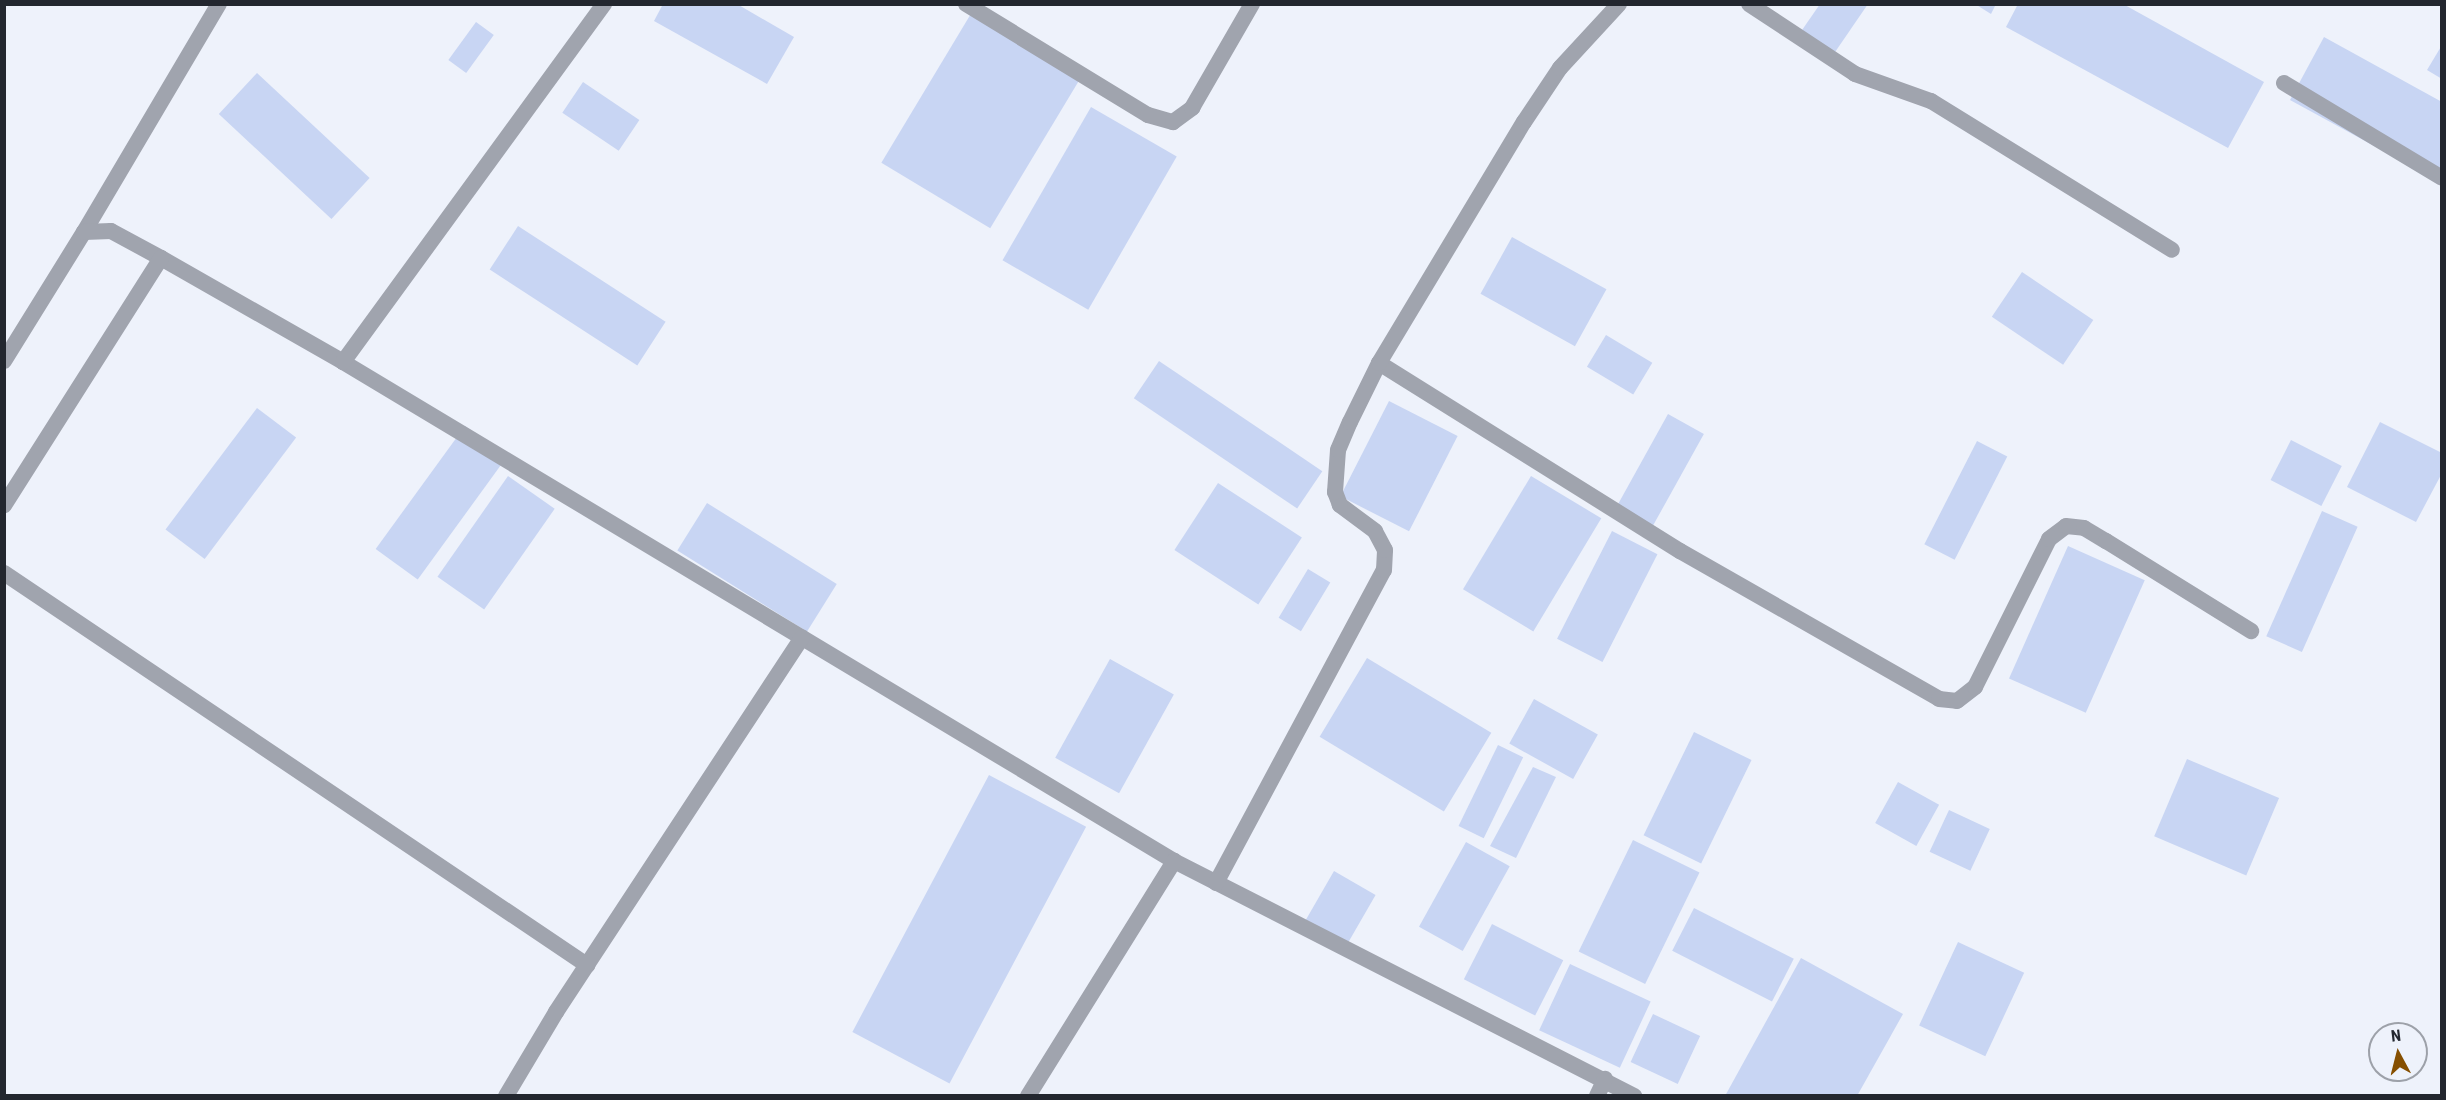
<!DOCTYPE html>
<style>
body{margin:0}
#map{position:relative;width:2446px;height:1100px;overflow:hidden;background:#eef2fb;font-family:"Roboto Condensed",sans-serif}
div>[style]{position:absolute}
.building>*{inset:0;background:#c8d5f3;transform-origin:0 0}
.minor>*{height:16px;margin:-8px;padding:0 8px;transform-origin:8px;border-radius:8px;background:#a0a4ae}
.tertiary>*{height:16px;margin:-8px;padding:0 8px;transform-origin:8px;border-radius:8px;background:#a0a4ae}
span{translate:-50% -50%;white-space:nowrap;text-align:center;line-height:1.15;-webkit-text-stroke:4.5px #eef2fb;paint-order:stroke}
.frame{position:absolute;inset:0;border:6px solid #23272f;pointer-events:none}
.north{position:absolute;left:2368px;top:1022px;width:60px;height:60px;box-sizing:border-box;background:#eef2fb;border:2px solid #9da1a9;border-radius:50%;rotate:353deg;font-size:16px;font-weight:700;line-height:24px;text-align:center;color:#23272f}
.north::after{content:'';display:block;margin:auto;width:21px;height:27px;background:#864f00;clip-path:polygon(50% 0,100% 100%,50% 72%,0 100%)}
</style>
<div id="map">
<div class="building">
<div style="clip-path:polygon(663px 4px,737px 4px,794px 37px,767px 84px,654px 21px)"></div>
<div style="clip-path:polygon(1820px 4px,1868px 4px,1833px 55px,1800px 33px)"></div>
<div style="clip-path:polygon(1975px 4px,1996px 4px,1991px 14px)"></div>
<div style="clip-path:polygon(2018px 4px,2123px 4px,2264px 82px,2228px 148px,2006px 27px)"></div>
<div style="left:972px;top:12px;width:127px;height:176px;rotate:31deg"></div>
<div style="left:476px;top:22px;width:22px;height:47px;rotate:36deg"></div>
<div style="clip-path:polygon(2324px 37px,2442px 102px,2442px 183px,2290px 100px)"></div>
<div style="clip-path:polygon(2442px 45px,2442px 79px,2427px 70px)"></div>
<div style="left:257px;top:73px;width:154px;height:56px;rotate:43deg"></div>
<div style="left:583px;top:82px;width:68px;height:37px;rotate:34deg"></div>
<div style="left:1091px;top:107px;width:99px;height:177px;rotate:30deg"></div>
<div style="left:518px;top:226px;width:176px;height:52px;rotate:33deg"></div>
<div style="left:1512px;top:237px;width:108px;height:65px;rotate:29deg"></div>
<div style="left:2022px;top:272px;width:86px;height:54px;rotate:34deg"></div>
<div style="left:1606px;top:335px;width:54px;height:37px;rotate:31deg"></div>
<div style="left:1159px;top:361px;width:197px;height:45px;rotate:34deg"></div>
<div style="left:1389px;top:401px;width:77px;height:107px;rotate:27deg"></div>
<div style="left:257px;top:408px;width:49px;height:152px;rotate:37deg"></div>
<div style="left:1668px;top:414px;width:41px;height:110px;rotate:29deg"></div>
<div style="clip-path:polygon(2380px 422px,2442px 453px,2442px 473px,2416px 522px,2347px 487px)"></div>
<div style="left:465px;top:426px;width:52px;height:152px;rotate:36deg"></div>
<div style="left:2291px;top:440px;width:57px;height:45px;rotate:27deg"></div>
<div style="left:1977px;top:441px;width:34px;height:116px;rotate:27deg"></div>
<div style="left:508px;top:476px;width:57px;height:123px;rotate:35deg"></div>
<div style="left:1531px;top:476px;width:82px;height:132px;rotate:31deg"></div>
<div style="left:1218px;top:483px;width:100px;height:80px;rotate:33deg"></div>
<div style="left:707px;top:503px;width:153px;height:56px;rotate:32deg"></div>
<div style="left:2322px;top:511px;width:39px;height:137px;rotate:24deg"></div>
<div style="left:1612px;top:531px;width:51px;height:121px;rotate:27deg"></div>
<div style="left:2068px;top:546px;width:84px;height:145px;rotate:24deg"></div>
<div style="left:1308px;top:569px;width:26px;height:57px;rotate:31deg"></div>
<div style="left:1367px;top:658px;width:145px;height:92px;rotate:31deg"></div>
<div style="left:1110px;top:659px;width:73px;height:113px;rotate:29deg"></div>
<div style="left:1534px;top:699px;width:73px;height:51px;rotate:29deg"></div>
<div style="left:1694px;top:732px;width:64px;height:115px;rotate:26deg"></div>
<div style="left:1498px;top:745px;width:28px;height:90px;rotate:26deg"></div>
<div style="left:2187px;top:759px;width:100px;height:84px;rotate:23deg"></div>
<div style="clip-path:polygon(1533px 767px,1556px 777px,1516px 858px,1490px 846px)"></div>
<div style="left:989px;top:775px;width:110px;height:291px;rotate:28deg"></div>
<div style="left:1898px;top:782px;width:47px;height:47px;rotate:29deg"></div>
<div style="left:1949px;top:810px;width:45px;height:46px;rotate:25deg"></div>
<div style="left:1633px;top:840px;width:74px;height:124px;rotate:26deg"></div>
<div style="left:1466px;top:842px;width:50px;height:97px;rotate:29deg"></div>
<div style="left:1334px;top:871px;width:48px;height:66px;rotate:30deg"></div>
<div style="left:1694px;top:908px;width:112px;height:48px;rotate:27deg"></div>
<div style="left:1492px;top:924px;width:80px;height:62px;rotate:27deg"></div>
<div style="left:1958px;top:942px;width:73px;height:92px;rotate:25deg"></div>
<div style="clip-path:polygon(1801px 958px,1903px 1014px,1857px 1096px,1725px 1096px)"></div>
<div style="left:1570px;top:964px;width:89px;height:73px;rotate:25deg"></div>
<div style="left:1653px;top:1014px;width:52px;height:53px;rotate:25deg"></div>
</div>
<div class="minor">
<div style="left:966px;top:4px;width:213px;rotate:31.4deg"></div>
<div style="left:1148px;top:115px;width:26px;rotate:16deg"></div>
<div style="left:1173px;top:122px;width:24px;rotate:-36deg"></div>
<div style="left:1192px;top:108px;width:120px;rotate:-60deg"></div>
<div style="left:1749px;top:4px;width:127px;rotate:33.4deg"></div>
<div style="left:1855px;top:74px;width:81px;rotate:19.6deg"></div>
<div style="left:1931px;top:101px;width:283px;rotate:31.7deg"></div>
<div style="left:2284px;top:83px;width:184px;rotate:31deg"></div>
<div style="left:161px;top:258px;width:210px;rotate:29.7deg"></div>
<div style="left:343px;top:362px;width:969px;rotate:30.98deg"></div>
<div style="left:1174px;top:861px;width:517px;rotate:27.06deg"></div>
<div style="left:343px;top:362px;width:443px;rotate:-53.9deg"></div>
<div style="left:1379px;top:363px;width:355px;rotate:32deg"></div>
<div style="left:1680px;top:551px;width:298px;rotate:29.7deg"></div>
<div style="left:1939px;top:699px;width:18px;rotate:6deg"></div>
<div style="left:1957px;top:701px;width:23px;rotate:-38deg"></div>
<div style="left:1975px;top:687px;width:165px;rotate:-63.4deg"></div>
<div style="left:2049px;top:539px;width:21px;rotate:-37deg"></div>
<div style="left:2066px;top:526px;width:18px;rotate:6deg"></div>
<div style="left:2084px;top:528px;width:26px;rotate:31deg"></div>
<div style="left:2106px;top:541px;width:171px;rotate:31.8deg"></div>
<div style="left:4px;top:573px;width:703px;rotate:33.92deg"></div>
<div style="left:1216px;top:883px;width:355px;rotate:-61.8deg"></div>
<div style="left:1384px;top:570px;width:20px;rotate:-87deg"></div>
<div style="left:1385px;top:550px;width:21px;rotate:-118deg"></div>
<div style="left:1375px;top:531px;width:44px;rotate:-143.4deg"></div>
<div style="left:1340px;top:505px;width:14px;rotate:-111deg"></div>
<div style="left:1335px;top:492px;width:42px;rotate:-85.9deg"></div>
<div style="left:1338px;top:450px;width:30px;rotate:-67deg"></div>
<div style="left:1350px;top:422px;width:66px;rotate:-63.8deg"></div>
<div style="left:1379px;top:363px;width:281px;rotate:-59deg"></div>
<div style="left:1524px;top:122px;width:65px;rotate:-56.3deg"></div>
<div style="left:1560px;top:68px;width:87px;rotate:-47.3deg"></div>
<div style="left:506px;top:1096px;width:98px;rotate:-59.2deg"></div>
<div style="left:556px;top:1012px;width:448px;rotate:-56.7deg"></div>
<div style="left:1028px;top:1096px;width:277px;rotate:-58.1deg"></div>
<div style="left:1597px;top:1096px;width:19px;rotate:-65deg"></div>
</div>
<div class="tertiary">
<div style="left:84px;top:232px;width:265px;rotate:-59.4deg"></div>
<div style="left:4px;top:361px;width:152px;rotate:-58.2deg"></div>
<div style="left:84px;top:232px;width:27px;rotate:-2deg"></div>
<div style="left:111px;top:231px;width:57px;rotate:28.4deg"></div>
<div style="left:161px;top:258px;width:293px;rotate:122.4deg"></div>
</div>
<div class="frame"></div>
<div class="north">N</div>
</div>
